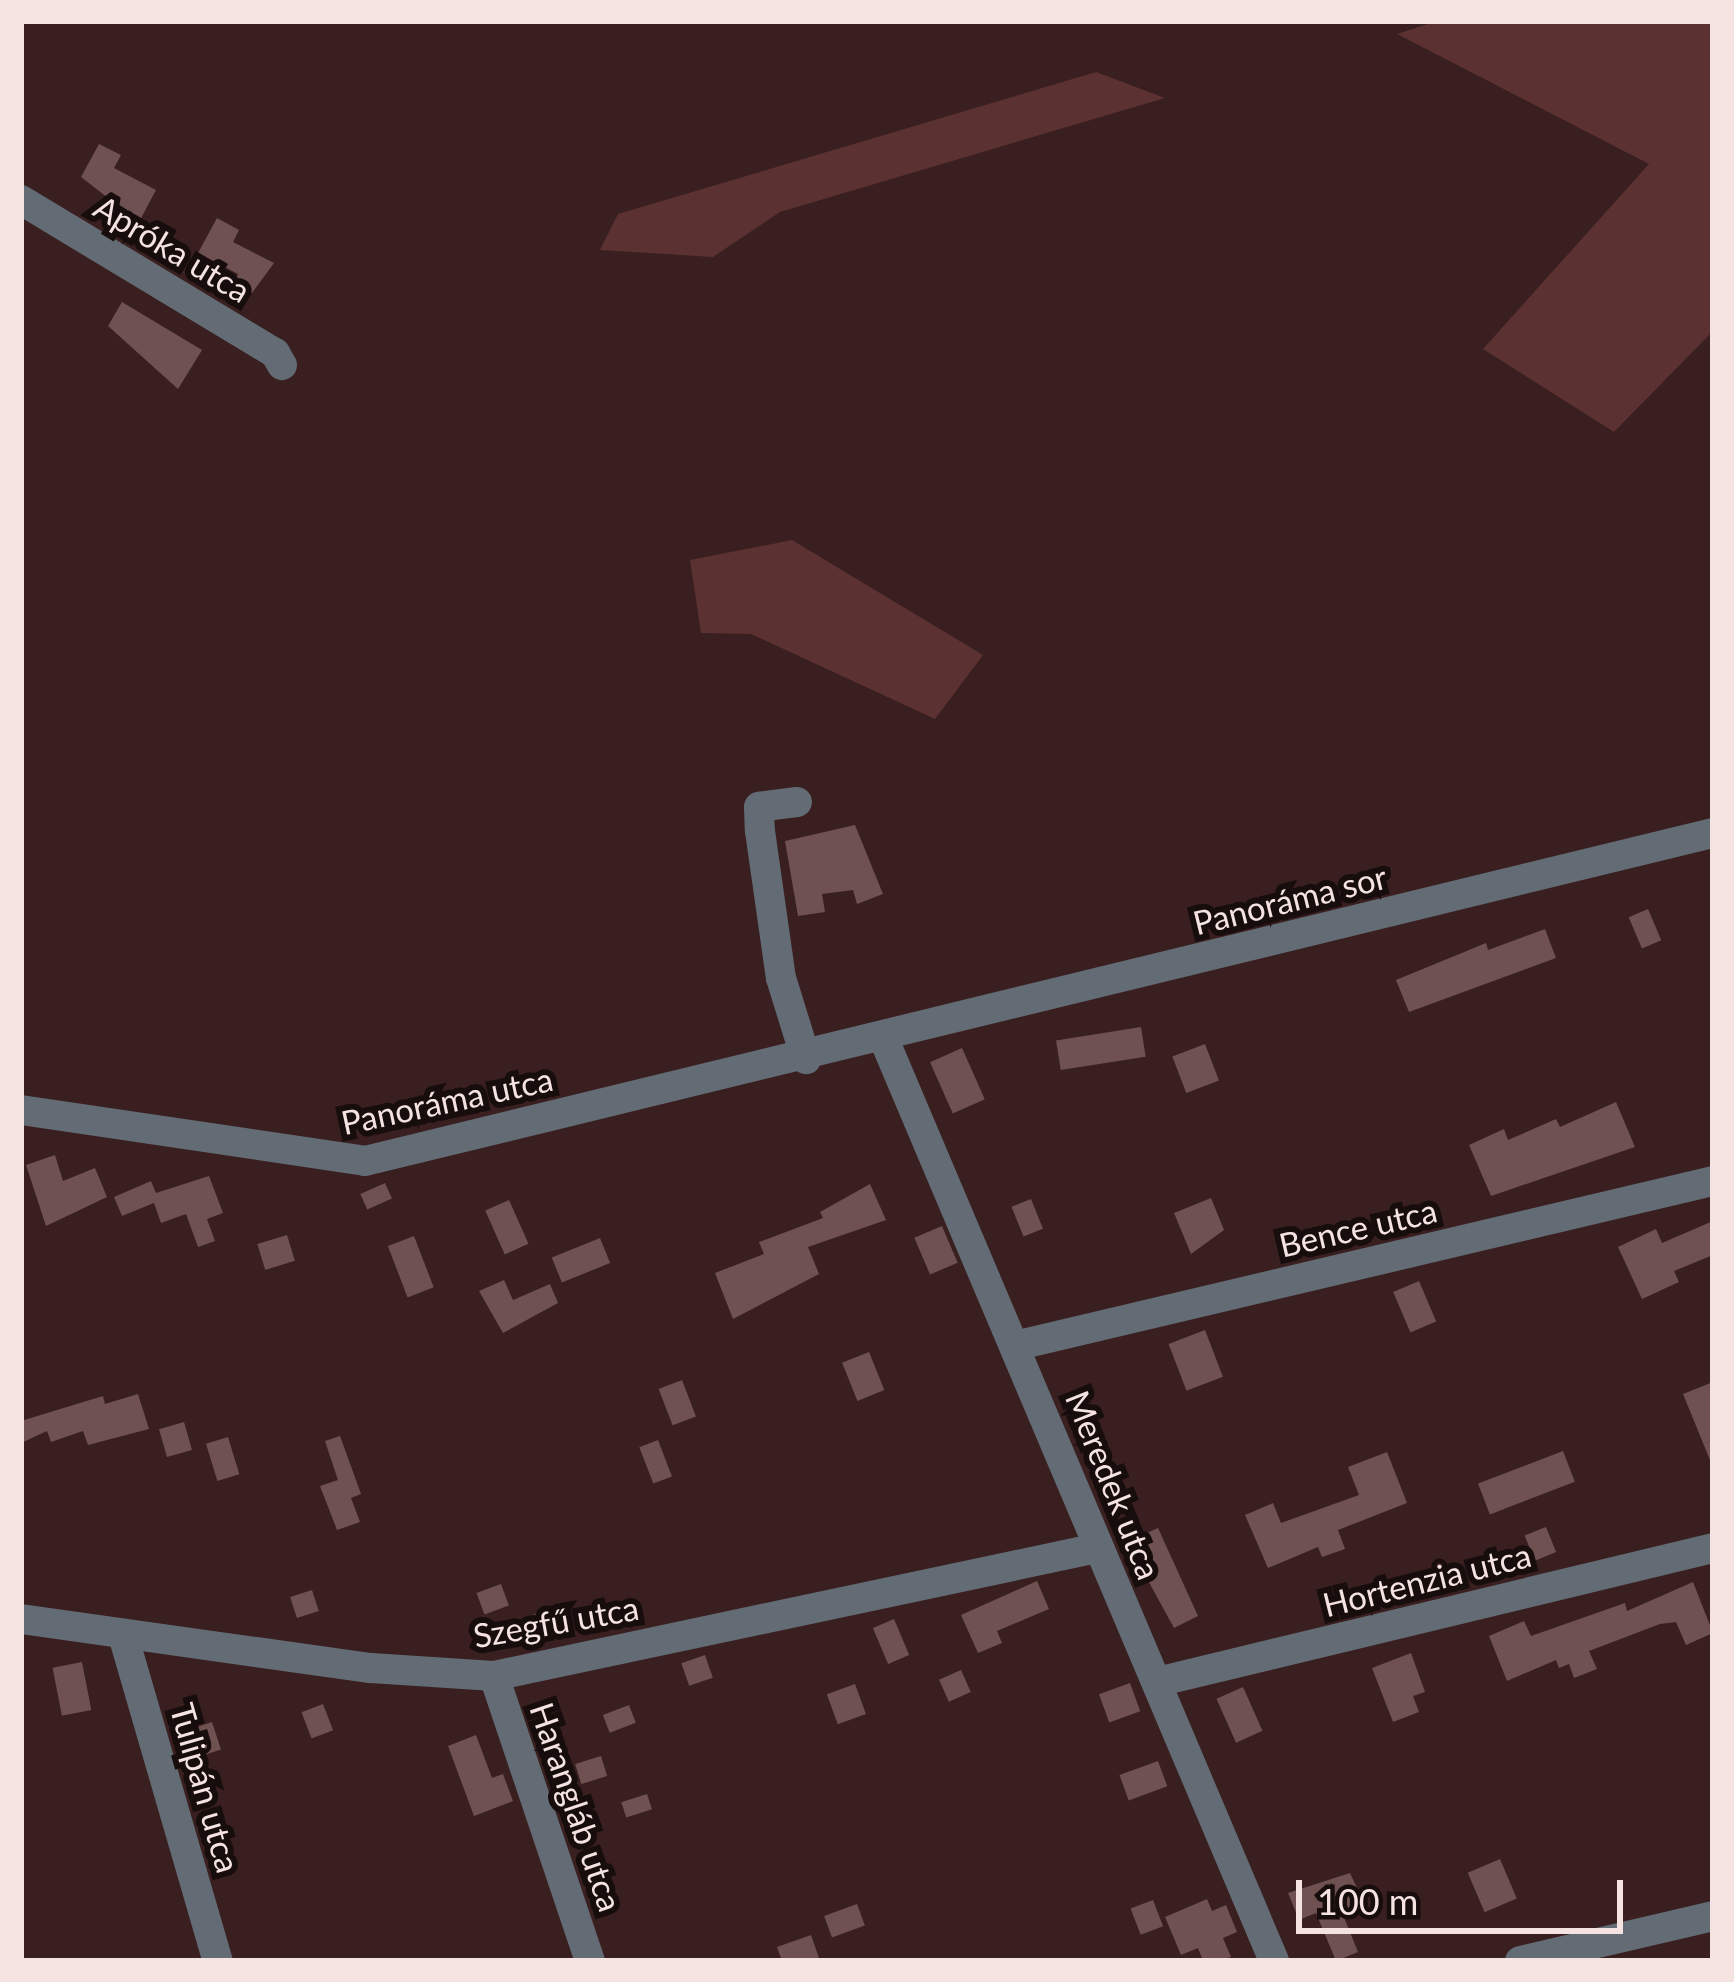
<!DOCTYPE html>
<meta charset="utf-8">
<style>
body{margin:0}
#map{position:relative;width:1734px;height:1982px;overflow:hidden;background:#391f1f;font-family:Lato,sans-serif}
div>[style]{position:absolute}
.green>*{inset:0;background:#5c3131}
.building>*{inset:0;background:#705151;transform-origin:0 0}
.minor>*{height:30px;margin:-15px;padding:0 15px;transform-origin:15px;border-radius:15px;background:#636c75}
span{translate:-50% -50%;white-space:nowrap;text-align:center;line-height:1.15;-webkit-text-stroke:12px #180d0d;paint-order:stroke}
.street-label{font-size:33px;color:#f5e3e2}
.frame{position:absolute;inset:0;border:24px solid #f5e3e2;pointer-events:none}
.scale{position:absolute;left:1296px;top:1880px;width:327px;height:54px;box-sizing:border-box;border:6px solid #f5e3e2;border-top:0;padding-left:15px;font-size:36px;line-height:42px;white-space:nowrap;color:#f5e3e2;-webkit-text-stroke:9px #180d0d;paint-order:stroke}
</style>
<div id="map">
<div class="green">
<div style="clip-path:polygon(1437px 21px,1713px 21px,1713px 331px,1614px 432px,1483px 349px,1649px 164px,1397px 34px)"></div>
<div style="clip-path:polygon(1096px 72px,1165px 98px,780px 212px,713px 257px,600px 250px,618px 214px)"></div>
<div style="clip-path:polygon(792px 540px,983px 655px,935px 719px,751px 634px,701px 633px,690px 560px)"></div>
</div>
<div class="building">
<div style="clip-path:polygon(99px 144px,121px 155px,114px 168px,156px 190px,139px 222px,81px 177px)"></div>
<div style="clip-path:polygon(217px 218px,239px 230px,233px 242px,274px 263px,252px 293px,235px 280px,238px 274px,198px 253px)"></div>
<div style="clip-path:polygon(122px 302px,202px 350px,178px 389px,108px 326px)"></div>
<div style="clip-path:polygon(855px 825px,883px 894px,857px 904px,853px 890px,822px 894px,825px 912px,798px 916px,785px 841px)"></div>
<div style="left:1648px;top:909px;width:34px;height:21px;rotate:67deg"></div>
<div style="clip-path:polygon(1545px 929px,1556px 958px,1409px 1012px,1396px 980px,1486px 943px,1488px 950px)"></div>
<div style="left:1141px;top:1027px;width:30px;height:86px;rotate:81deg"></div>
<div style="left:1205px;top:1044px;width:39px;height:35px;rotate:69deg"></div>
<div style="left:962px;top:1048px;width:56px;height:35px;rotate:66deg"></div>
<div style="clip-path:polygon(1616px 1102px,1635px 1147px,1491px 1196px,1469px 1145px,1504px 1129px,1508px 1140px,1556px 1119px,1560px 1127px)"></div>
<div style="clip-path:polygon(55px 1155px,63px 1181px,95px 1168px,107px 1197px,46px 1226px,26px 1165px)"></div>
<div style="clip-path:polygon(209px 1176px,223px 1213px,207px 1219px,215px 1241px,198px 1247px,186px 1214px,161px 1223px,154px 1203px,122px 1216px,114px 1197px,151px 1181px,156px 1193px)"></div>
<div style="left:385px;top:1183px;width:17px;height:27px;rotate:66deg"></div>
<div style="clip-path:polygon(870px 1184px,886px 1220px,808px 1247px,819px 1274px,733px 1319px,715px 1273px,764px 1254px,759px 1242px,823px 1218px,820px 1212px)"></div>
<div style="clip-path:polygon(1211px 1198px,1224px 1230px,1191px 1254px,1174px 1213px)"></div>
<div style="left:1031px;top:1199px;width:32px;height:21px;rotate:68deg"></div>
<div style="left:509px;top:1200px;width:48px;height:26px;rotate:66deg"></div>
<div style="clip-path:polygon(1713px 1221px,1713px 1255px,1674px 1271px,1679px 1282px,1642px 1299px,1618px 1247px,1656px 1229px,1662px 1243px)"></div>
<div style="left:942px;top:1226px;width:40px;height:30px;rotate:67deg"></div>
<div style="left:287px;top:1235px;width:27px;height:31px;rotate:73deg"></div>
<div style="left:414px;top:1236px;width:55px;height:28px;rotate:69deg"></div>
<div style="left:600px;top:1238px;width:27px;height:52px;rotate:68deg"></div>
<div style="clip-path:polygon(504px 1280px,513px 1300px,550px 1284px,558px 1303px,503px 1333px,479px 1291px)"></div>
<div style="left:1419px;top:1281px;width:44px;height:28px;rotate:67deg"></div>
<div style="left:1205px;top:1330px;width:50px;height:39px;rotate:69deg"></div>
<div style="left:869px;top:1352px;width:41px;height:29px;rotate:68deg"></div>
<div style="left:682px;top:1380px;width:39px;height:25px;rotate:69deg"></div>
<div style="clip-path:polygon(1713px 1382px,1713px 1465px,1712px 1465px,1683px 1394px)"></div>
<div style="clip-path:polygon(138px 1394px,149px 1429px,88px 1445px,83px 1431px,51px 1442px,47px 1431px,21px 1443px,21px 1421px,103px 1396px,105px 1404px)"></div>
<div style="left:184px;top:1422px;width:29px;height:26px;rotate:74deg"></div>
<div style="clip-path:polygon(340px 1436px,361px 1494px,351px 1498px,360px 1522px,337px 1530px,320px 1486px,338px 1480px,325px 1441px)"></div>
<div style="left:228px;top:1437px;width:39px;height:23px;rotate:73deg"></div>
<div style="left:658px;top:1440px;width:39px;height:20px;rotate:69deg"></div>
<div style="left:1563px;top:1451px;width:33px;height:91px;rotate:69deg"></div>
<div style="clip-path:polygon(1387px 1452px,1407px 1503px,1338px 1530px,1345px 1549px,1322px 1557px,1318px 1547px,1268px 1568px,1245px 1515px,1273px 1503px,1281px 1523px,1359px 1495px,1348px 1467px)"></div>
<div style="left:1546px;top:1527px;width:27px;height:23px;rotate:68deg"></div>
<div style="clip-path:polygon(1158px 1528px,1198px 1616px,1174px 1628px,1127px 1542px)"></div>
<div style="clip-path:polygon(1037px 1581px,1049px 1609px,997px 1631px,1002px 1643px,978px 1653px,961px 1615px)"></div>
<div style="clip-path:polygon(1693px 1582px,1713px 1633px,1686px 1645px,1676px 1622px,1660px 1624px,1589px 1651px,1597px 1669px,1574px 1678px,1569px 1664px,1559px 1668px,1556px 1660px,1507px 1681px,1489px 1636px,1524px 1621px,1531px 1636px,1625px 1603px,1627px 1611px)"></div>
<div style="left:501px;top:1584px;width:23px;height:26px;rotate:70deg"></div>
<div style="left:312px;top:1590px;width:22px;height:23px;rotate:72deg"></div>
<div style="left:556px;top:1606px;width:25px;height:24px;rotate:69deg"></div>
<div style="left:894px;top:1619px;width:39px;height:23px;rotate:67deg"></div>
<div style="clip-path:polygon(1411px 1653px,1425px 1692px,1413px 1696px,1419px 1712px,1393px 1722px,1372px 1668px)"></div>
<div style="left:705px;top:1655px;width:24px;height:25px;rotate:71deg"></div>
<div style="left:82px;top:1662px;width:49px;height:30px;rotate:79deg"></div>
<div style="left:961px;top:1670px;width:24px;height:24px;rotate:66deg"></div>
<div style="left:1130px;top:1683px;width:30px;height:33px;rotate:70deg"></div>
<div style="left:855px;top:1684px;width:32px;height:30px;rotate:70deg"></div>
<div style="left:1243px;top:1687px;width:48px;height:29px;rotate:66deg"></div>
<div style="left:323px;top:1704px;width:28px;height:23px;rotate:69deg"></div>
<div style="left:629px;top:1705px;width:19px;height:28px;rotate:69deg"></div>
<div style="left:212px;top:1722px;width:29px;height:27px;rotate:72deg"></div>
<div style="clip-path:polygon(476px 1735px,492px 1778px,503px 1774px,513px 1801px,474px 1816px,448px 1746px)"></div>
<div style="left:601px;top:1756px;width:21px;height:27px;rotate:73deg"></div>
<div style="left:1158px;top:1761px;width:27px;height:41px;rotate:70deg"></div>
<div style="left:647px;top:1794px;width:16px;height:27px;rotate:72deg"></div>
<div style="left:1500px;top:1859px;width:43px;height:35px;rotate:67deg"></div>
<div style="clip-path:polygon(1350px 1873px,1365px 1905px,1343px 1915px,1358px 1952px,1336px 1961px,1316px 1913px,1299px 1920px,1288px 1893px)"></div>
<div style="clip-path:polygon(1207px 1899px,1212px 1911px,1226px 1905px,1237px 1932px,1223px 1938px,1231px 1957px,1220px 1961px,1203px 1961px,1198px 1948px,1181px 1955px,1165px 1917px)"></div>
<div style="left:1153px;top:1900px;width:28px;height:24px;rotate:69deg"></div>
<div style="left:857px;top:1904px;width:23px;height:35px;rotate:70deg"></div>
<div style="clip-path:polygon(811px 1935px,820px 1961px,782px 1961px,777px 1947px)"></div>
</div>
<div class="minor">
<div style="left:21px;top:200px;width:297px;rotate:31.1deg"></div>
<div style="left:275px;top:353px;width:14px;rotate:60deg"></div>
<div style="left:797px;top:802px;width:38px;rotate:173deg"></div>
<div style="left:759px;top:807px;width:24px;rotate:88deg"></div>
<div style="left:760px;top:831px;width:148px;rotate:81.9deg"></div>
<div style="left:781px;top:978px;width:85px;rotate:72.8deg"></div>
<div style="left:883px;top:1037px;width:1003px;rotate:67.06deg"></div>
<div style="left:21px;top:1110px;width:348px;rotate:8.4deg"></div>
<div style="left:365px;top:1161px;width:1387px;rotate:-13.68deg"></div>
<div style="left:1019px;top:1345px;width:713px;rotate:-13.3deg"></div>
<div style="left:21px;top:1619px;width:353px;rotate:8deg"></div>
<div style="left:371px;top:1668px;width:123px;rotate:3.7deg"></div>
<div style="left:494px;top:1676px;width:616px;rotate:-11.98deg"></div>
<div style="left:123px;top:1635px;width:340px;rotate:73.8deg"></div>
<div style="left:494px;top:1676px;width:301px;rotate:71.4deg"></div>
<div style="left:1157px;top:1682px;width:572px;rotate:-13.55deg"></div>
<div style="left:1520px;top:1961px;width:198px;rotate:-13.1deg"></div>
</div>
<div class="street-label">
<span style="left:172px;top:249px;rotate:31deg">Apróka utca</span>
<span style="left:1290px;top:900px;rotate:-14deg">Panoráma sor</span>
<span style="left:447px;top:1101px;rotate:-12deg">Panoráma utca</span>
<span style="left:1358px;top:1228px;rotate:-13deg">Bence utca</span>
<span style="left:1113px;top:1485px;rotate:68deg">Meredek utca</span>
<span style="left:1427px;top:1580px;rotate:-14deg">Hortenzia utca</span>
<span style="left:556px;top:1622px;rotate:-10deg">Szegfű utca</span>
<span style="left:205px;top:1788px;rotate:74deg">Tulipán utca</span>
<span style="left:576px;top:1807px;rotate:71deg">Harangláb utca</span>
</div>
<div class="frame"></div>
<div class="scale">100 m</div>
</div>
